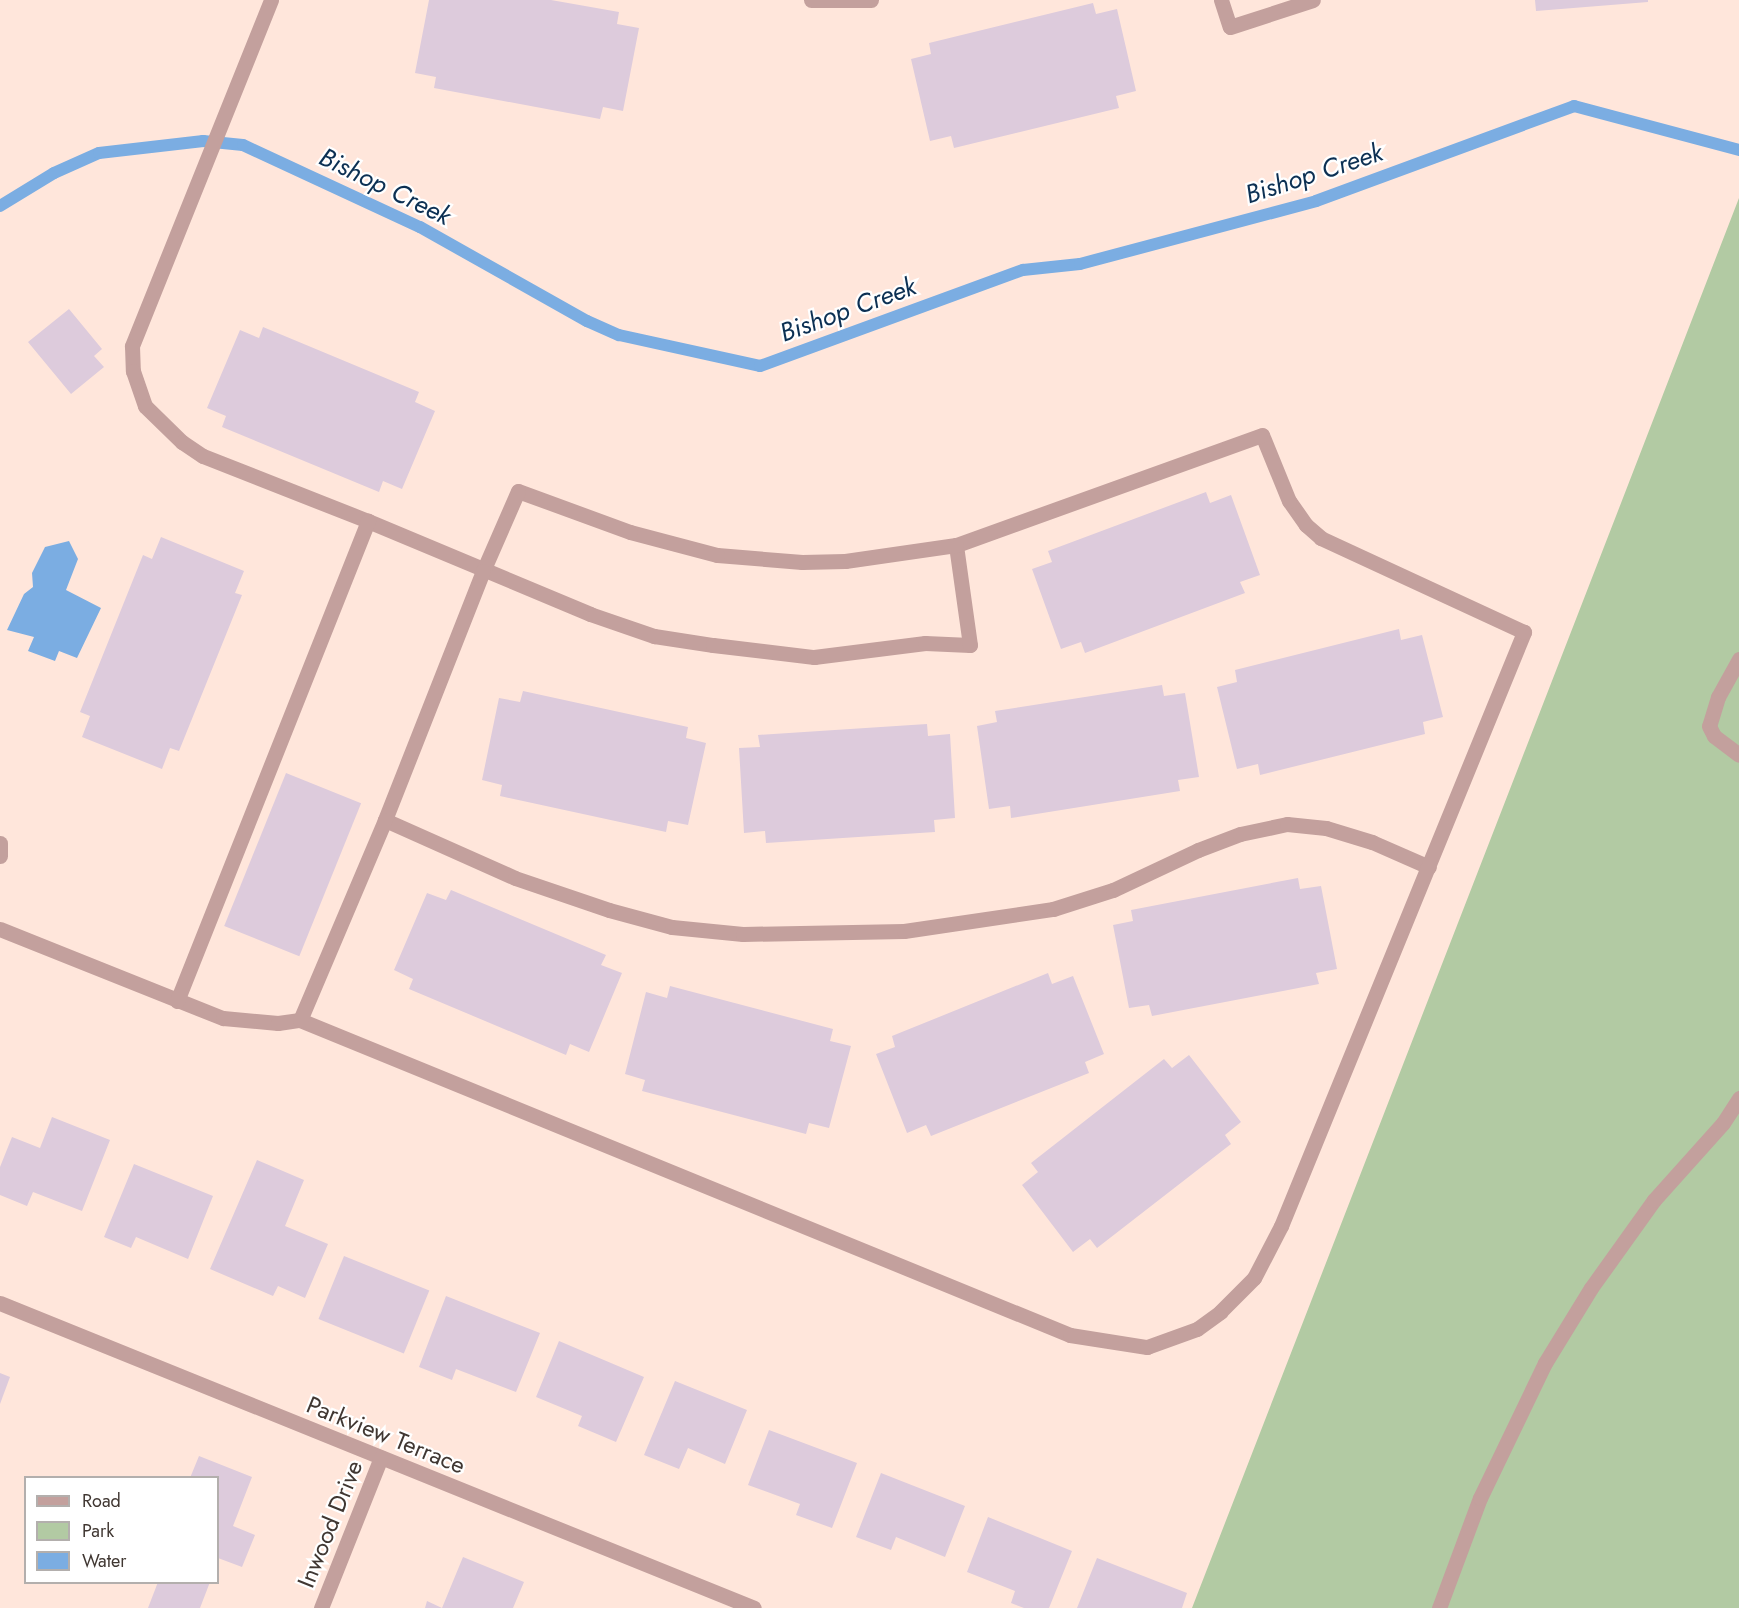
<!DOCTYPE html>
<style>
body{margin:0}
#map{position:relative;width:1739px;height:1608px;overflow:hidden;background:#ffe6db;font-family:Jost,sans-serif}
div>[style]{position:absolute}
.green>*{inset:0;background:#b2caa3}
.water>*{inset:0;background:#7bade2}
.stream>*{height:12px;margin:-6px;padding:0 6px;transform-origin:6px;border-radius:6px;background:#7bade2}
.building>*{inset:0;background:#ddcbdc;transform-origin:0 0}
.service>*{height:15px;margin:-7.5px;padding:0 7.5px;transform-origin:7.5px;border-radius:7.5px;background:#c3a09d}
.minor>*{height:15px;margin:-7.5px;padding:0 7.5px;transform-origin:7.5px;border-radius:7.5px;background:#c3a09d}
span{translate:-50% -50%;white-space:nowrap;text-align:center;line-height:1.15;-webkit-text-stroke:4.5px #fff;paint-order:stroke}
.street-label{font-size:24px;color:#403732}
.water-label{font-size:26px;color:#0c3053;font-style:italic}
.legend{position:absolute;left:24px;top:1476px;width:195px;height:108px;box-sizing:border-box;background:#fff;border:2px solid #b3afad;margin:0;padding:8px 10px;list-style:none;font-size:18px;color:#403732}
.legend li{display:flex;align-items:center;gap:12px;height:30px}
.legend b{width:30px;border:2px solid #b3afad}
</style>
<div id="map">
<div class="green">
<div style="clip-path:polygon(1739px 198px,1739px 1608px,1192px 1608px,1616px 516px)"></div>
</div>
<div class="water">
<div style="clip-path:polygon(69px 541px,78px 559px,66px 590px,101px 608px,77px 658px,59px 651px,55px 661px,28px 651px,34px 637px,7px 630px,24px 594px,33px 587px,32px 573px,45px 547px)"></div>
</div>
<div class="stream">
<div style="left:0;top:206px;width:63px;rotate:-31.4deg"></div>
<div style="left:54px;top:173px;width:49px;rotate:-24deg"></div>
<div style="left:99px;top:153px;width:105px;rotate:-6.6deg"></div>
<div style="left:203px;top:141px;width:40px;rotate:5.7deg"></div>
<div style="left:243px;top:145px;width:195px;rotate:24.9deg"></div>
<div style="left:420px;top:227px;width:192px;rotate:29.4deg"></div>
<div style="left:587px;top:321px;width:35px;rotate:24deg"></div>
<div style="left:619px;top:335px;width:144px;rotate:12.4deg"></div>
<div style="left:760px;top:366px;width:280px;rotate:-20.1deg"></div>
<div style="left:1023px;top:270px;width:57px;rotate:-6deg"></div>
<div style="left:1080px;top:264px;width:244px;rotate:-14.9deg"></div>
<div style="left:1316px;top:201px;width:275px;rotate:-20.2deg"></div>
<div style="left:1574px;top:106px;width:171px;rotate:14.9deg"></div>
</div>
<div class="building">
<div style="clip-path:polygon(429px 0,551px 0,619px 12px,617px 24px,639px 28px,623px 111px,603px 107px,600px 119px,434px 88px,436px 77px,415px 73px)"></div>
<div style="clip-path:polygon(1535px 0,1648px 0,1648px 2px,1536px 11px)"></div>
<div style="clip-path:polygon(1093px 3px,1096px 14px,1117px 9px,1136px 91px,1116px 96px,1119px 108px,954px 148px,951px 136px,930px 141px,911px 59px,931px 54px,929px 43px)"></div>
<div style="clip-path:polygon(69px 309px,102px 349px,94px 356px,104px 367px,71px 394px,28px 342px)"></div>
<div style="clip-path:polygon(263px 327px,419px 392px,415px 402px,435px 411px,402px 489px,383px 481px,379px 492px,222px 427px,226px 416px,207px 408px,240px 330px,259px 338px)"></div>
<div style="clip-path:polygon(1206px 492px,1210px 503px,1231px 495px,1260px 575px,1240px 582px,1245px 593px,1085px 653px,1081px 642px,1061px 649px,1032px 569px,1052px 562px,1048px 551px)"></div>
<div style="clip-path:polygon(161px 537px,244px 571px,235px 593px,242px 595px,179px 751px,170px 748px,162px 769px,82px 737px,90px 716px,80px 712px,143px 555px,152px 559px)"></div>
<div style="clip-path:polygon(1399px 629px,1401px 640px,1422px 635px,1443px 717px,1423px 722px,1425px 734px,1260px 775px,1258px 764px,1237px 769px,1217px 687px,1237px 682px,1235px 670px)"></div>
<div style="clip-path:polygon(1162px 685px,1164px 696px,1185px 693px,1199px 777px,1178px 780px,1180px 791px,1011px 818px,1010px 806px,989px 809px,977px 726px,997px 722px,995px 711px)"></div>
<div style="clip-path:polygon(523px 691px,688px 727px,686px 738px,706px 743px,688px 825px,668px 821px,666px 832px,500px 796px,502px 785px,482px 780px,499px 698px,520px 702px)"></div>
<div style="clip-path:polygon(927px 724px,928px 736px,950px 734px,955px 818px,934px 820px,935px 832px,766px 843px,765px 831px,744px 833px,739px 748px,760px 747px,758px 735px)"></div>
<div style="left:286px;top:773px;width:81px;height:165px;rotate:22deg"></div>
<div style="clip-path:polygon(1298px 878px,1300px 889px,1321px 886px,1337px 969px,1316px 973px,1319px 984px,1152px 1016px,1149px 1005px,1129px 1008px,1113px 925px,1133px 921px,1131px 910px)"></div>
<div style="clip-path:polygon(451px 890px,606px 955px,601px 965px,622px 973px,589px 1052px,570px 1044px,566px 1055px,409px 989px,413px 979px,394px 970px,427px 893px,446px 900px)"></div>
<div style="clip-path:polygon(1048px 973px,1052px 984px,1073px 976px,1104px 1054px,1085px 1062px,1089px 1073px,931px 1136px,926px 1125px,907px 1133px,876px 1054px,895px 1047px,892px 1036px)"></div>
<div style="clip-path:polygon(670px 986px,833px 1029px,830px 1041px,851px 1046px,829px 1128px,809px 1123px,806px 1134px,642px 1091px,645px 1080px,625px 1074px,646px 992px,667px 998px)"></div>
<div style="clip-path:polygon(1189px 1055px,1241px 1122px,1225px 1135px,1231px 1144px,1097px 1248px,1090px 1239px,1073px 1252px,1022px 1185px,1038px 1172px,1031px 1163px,1164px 1059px,1172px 1068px)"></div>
<div style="clip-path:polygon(52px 1117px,110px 1140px,82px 1211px,33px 1192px,27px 1206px,0 1195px,0 1167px,12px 1137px,40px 1148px)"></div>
<div style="clip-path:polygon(257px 1160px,304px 1180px,285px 1226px,328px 1244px,305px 1298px,278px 1286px,273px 1296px,210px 1269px)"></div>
<div style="clip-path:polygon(134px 1164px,213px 1196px,188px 1259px,136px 1237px,131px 1248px,104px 1237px)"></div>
<div style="left:344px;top:1256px;width:92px;height:68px;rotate:22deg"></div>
<div style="clip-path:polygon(446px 1296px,540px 1333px,516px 1392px,456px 1369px,452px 1380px,419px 1367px)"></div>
<div style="clip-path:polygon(559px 1341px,644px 1377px,616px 1442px,578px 1426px,582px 1416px,536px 1397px)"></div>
<div style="clip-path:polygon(0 1373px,10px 1377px,0 1404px)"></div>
<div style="clip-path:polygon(675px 1381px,747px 1410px,725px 1464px,688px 1448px,679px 1469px,644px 1455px)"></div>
<div style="clip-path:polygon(769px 1430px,857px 1463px,832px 1528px,796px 1515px,800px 1504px,748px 1485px)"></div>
<div style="clip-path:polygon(199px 1456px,252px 1477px,233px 1526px,255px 1535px,242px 1567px,218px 1558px,218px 1478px,190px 1478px)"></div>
<div style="clip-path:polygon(881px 1473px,965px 1506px,945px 1557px,896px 1537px,891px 1550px,856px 1537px)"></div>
<div style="clip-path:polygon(988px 1517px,1072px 1551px,1049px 1608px,1024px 1608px,1011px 1603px,1015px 1591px,967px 1572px)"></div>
<div style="clip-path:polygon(463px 1557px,524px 1582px,513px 1608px,425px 1608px,427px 1601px,442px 1608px)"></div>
<div style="clip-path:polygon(1097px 1558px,1187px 1593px,1182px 1608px,1077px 1608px)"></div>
<div style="clip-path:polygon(158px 1582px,210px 1582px,200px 1608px,148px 1608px)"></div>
</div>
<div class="service">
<div style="left:271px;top:0;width:373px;rotate:111.9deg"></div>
<div style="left:132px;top:346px;width:25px;rotate:88deg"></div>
<div style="left:133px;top:371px;width:37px;rotate:71deg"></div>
<div style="left:145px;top:406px;width:52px;rotate:44.2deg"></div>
<div style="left:182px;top:442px;width:25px;rotate:34deg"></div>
<div style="left:203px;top:456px;width:177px;rotate:21.5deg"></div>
<div style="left:368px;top:521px;width:241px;rotate:22.7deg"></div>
<div style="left:590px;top:614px;width:68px;rotate:19deg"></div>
<div style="left:654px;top:636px;width:60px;rotate:8.7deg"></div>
<div style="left:713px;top:645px;width:102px;rotate:6.8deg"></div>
<div style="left:814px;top:657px;width:112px;rotate:-7.2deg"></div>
<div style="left:925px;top:643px;width:45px;rotate:2.5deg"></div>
<div style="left:970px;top:645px;width:101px;rotate:-98deg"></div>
<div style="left:811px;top:0;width:60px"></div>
<div style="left:1221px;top:0;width:28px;rotate:72deg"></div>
<div style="left:1230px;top:27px;width:87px;rotate:-18deg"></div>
<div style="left:1739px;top:659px;width:43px;rotate:118.9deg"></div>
<div style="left:1718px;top:697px;width:30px;rotate:107deg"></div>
<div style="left:1709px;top:726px;width:11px;rotate:63deg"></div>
<div style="left:1714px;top:736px;width:31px;rotate:37deg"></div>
<div style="left:385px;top:820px;width:142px;rotate:24deg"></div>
<div style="left:515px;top:878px;width:99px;rotate:18.8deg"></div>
<div style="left:609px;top:910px;width:65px;rotate:15.1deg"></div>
<div style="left:672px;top:927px;width:71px;rotate:5.6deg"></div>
<div style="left:743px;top:934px;width:161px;rotate:-1.1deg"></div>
<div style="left:904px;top:931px;width:151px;rotate:-8.4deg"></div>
<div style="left:1053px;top:909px;width:63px;rotate:-17.6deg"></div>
<div style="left:1113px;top:890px;width:94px;rotate:-25.2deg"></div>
<div style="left:1198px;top:850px;width:45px;rotate:-20.9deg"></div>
<div style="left:1240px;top:834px;width:48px;rotate:-12deg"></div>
<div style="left:1287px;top:824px;width:39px;rotate:6deg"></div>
<div style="left:1326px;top:828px;width:48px;rotate:16.9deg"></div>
<div style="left:1372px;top:842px;width:62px;rotate:23.7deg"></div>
<div style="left:0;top:843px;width:13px;rotate:90deg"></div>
<div style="left:0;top:929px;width:240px;rotate:21.8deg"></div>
<div style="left:223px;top:1018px;width:55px;rotate:5.2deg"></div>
<div style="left:278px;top:1023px;width:22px;rotate:-8deg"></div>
<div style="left:300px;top:1020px;width:832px;rotate:22.25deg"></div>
<div style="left:1070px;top:1335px;width:78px;rotate:8.9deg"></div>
<div style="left:1147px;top:1347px;width:53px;rotate:-19.8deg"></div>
<div style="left:1197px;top:1329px;width:29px;rotate:-36deg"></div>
<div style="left:1220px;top:1312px;width:48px;rotate:-45deg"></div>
<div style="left:1254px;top:1278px;width:59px;rotate:-62.6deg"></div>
<div style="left:1281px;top:1226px;width:642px;rotate:-67.75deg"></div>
<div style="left:1524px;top:632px;width:224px;rotate:-155.2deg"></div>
<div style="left:1321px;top:538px;width:20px;rotate:-139deg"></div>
<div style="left:1306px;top:525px;width:29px;rotate:-125deg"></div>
<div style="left:1289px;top:501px;width:71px;rotate:-112.2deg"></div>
<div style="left:1262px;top:435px;width:325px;rotate:160.2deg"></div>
<div style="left:956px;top:545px;width:112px;rotate:171.8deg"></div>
<div style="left:845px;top:561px;width:43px;rotate:178.7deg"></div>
<div style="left:802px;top:562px;width:85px;rotate:-175.3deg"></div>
<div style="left:717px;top:555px;width:90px;rotate:-165.2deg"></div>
<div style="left:630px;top:532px;width:119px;rotate:-159.9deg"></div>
<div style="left:518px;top:491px;width:87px;rotate:113.6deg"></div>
<div style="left:483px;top:571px;width:268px;rotate:111.5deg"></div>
<div style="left:385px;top:820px;width:217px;rotate:113deg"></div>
<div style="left:177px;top:1001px;width:517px;rotate:-68.3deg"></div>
<div style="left:1439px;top:1608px;width:117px;rotate:-69.6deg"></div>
<div style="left:1480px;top:1498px;width:150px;rotate:-64.3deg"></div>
<div style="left:1545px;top:1363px;width:88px;rotate:-58.5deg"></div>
<div style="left:1591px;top:1288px;width:108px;rotate:-54.4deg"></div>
<div style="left:1654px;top:1200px;width:103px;rotate:-48.1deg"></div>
<div style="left:1723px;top:1123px;width:30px;rotate:-57deg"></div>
</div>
<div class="minor">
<div style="left:0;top:1303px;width:813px;rotate:22.02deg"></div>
<div style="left:321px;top:1608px;width:162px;rotate:-68.3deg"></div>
</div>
<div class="street-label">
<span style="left:386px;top:1435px;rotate:22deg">Parkview Terrace</span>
<span style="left:330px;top:1524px;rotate:-68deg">Inwood Drive</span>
</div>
<div class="water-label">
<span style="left:1314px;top:174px;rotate:-18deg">Bishop Creek</span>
<span style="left:385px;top:187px;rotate:26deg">Bishop Creek</span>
<span style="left:848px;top:310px;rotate:-20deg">Bishop Creek</span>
</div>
<ul class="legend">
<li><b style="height:8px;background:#c3a09d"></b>Road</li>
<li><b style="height:16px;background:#b2caa3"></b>Park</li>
<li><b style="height:16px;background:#7bade2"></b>Water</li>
</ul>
</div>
